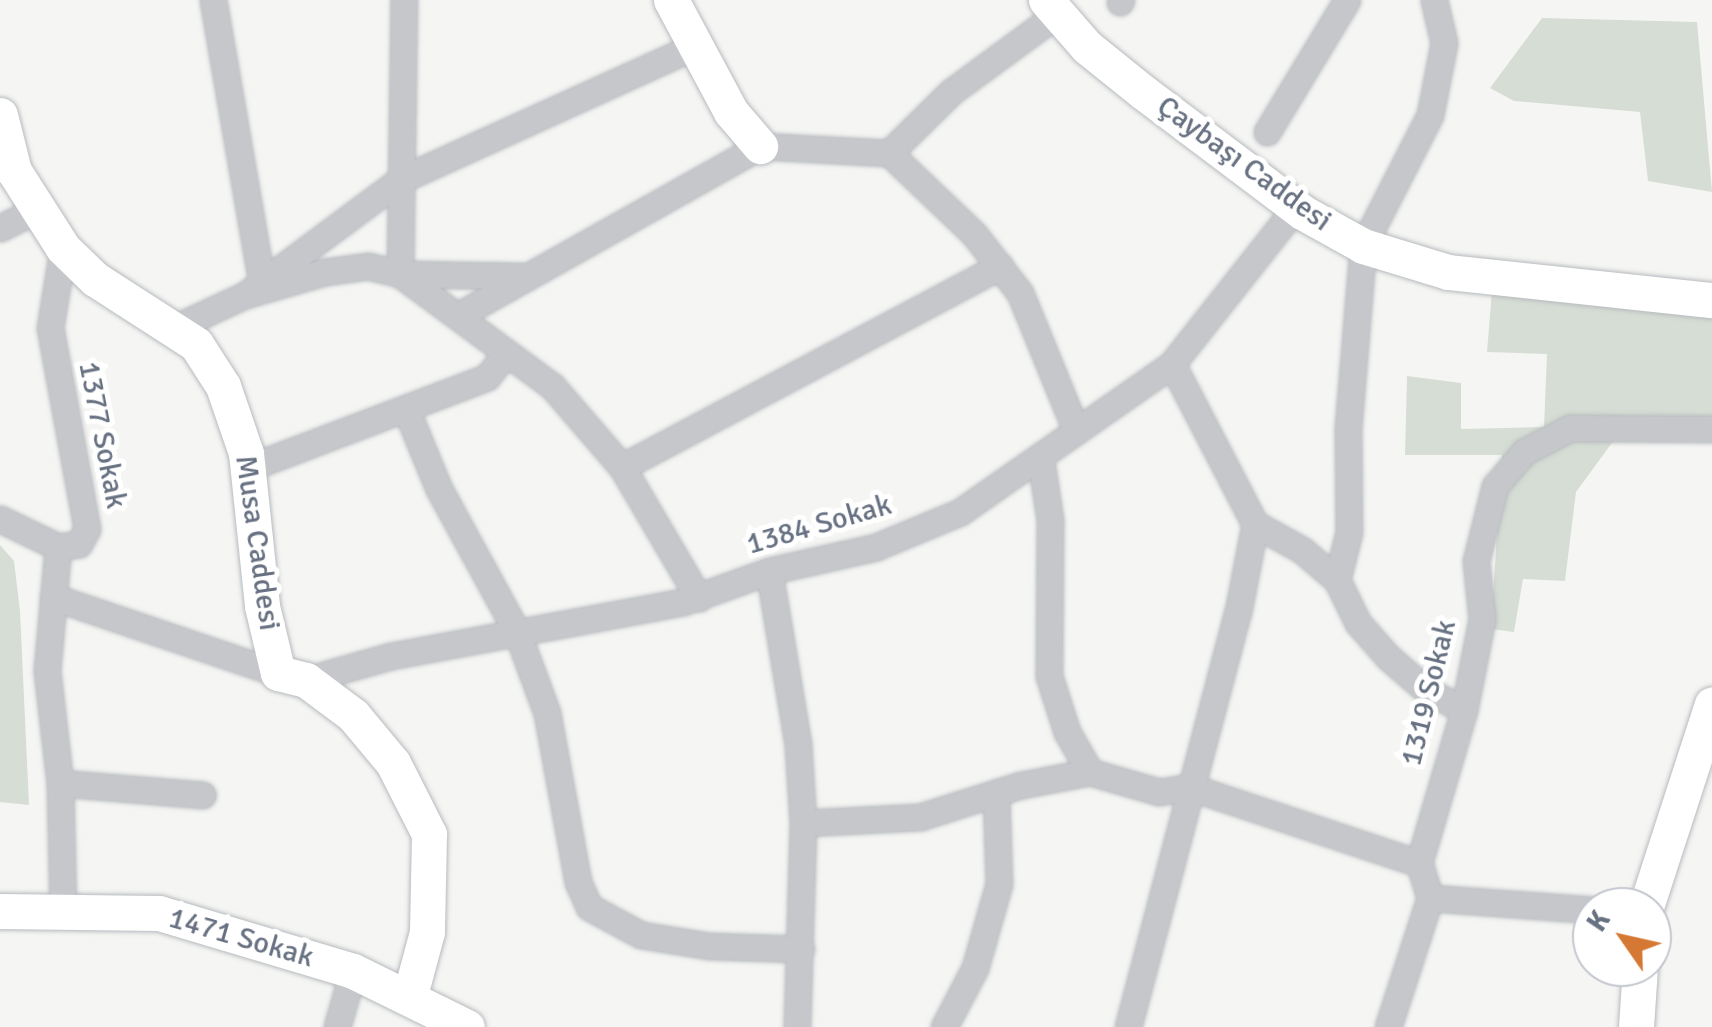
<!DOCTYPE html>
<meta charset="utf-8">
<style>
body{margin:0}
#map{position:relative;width:1712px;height:1027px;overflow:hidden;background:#f5f6f3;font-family:Signika,sans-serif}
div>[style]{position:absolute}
.green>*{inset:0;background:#d6ddd4}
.roads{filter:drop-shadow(0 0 2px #b7babf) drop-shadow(0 0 2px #b7babf)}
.street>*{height:25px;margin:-12.5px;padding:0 12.5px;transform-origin:12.5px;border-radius:12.5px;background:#c5c7cb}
.secondary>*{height:35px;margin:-17.5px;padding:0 17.5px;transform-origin:17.5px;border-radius:17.5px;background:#fff}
span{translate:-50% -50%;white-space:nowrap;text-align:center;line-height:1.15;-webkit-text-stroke:10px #fff;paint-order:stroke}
.street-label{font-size:30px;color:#677182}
.north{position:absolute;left:1572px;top:887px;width:100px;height:100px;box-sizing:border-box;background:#fff;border:2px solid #c2c6cd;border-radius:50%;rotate:304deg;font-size:28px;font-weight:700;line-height:40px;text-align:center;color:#677182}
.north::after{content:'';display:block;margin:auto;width:35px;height:45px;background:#d57834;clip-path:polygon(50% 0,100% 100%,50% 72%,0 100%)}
</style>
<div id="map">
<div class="green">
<div style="clip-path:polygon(1542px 18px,1697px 22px,1712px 192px,1648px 181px,1640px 112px,1514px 101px,1490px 88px)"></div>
<div style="clip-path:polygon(1493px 278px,1712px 299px,1712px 430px,1625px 425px,1576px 492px,1565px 581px,1523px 579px,1514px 632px,1491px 629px,1502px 455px,1405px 455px,1407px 376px,1461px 383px,1461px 429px,1544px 427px,1547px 354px,1487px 352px)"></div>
<div style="clip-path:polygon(0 545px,14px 561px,20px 611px,29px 805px,0 802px)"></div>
</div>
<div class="roads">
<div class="street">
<div style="left:213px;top:0;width:289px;rotate:80.2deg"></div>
<div style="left:1434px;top:0;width:44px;rotate:76.9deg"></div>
<div style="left:1444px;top:43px;width:73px;rotate:101deg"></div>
<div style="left:1430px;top:115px;width:147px;rotate:117.1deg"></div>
<div style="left:1363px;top:246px;width:182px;rotate:94.7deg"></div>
<div style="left:1348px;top:427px;width:105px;rotate:89.5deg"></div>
<div style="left:1349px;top:532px;width:49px;rotate:104deg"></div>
<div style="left:1337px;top:580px;width:48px;rotate:64deg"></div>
<div style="left:1358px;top:623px;width:45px;rotate:48.6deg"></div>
<div style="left:1388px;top:657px;width:50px;rotate:41deg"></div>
<div style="left:1426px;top:690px;width:43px;rotate:27.8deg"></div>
<div style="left:1120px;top:2px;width:2px;rotate:-63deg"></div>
<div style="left:1267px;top:132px;width:154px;rotate:-58.8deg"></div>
<div style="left:889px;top:153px;width:117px;rotate:43.6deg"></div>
<div style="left:974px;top:234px;width:75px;rotate:52.1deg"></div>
<div style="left:1020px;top:293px;width:148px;rotate:67.8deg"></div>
<div style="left:0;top:228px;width:42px;rotate:-26.6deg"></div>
<div style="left:400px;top:274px;width:189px;rotate:36.4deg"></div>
<div style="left:552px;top:386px;width:107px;rotate:49.2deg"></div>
<div style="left:622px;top:467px;width:152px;rotate:59.6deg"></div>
<div style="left:400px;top:274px;width:274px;rotate:-89.2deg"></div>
<div style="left:245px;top:295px;width:193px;rotate:-36.6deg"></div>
<div style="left:400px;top:180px;width:325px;rotate:-24.4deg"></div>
<div style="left:461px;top:314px;width:343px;rotate:-29.3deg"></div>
<div style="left:760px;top:146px;width:129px;rotate:3.1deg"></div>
<div style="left:889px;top:153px;width:87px;rotate:-44.5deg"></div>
<div style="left:951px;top:92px;width:132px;rotate:-36.3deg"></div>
<div style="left:172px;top:329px;width:81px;rotate:-25deg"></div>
<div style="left:245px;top:295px;width:82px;rotate:-16.2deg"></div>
<div style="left:324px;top:272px;width:44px;rotate:-7.8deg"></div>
<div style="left:368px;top:266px;width:33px;rotate:14deg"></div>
<div style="left:400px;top:274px;width:120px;rotate:1deg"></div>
<div style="left:1172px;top:364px;width:180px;rotate:62.6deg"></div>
<div style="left:1255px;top:524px;width:54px;rotate:29deg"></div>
<div style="left:1302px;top:550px;width:46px;rotate:40.6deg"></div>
<div style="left:406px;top:409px;width:87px;rotate:67.6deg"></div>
<div style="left:439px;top:489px;width:163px;rotate:61.4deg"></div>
<div style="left:517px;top:632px;width:86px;rotate:69.7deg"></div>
<div style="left:547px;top:713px;width:172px;rotate:79.6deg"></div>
<div style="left:578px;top:882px;width:27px;rotate:66deg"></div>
<div style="left:589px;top:907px;width:59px;rotate:28.3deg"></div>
<div style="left:641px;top:935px;width:69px;rotate:9.2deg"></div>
<div style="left:709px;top:946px;width:92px;rotate:1.9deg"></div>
<div style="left:1041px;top:461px;width:60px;rotate:81.3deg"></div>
<div style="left:1050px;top:520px;width:156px;rotate:90.4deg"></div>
<div style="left:1049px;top:676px;width:59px;rotate:72.2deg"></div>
<div style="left:1067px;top:732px;width:46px;rotate:60.1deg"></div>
<div style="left:622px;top:467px;width:428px;rotate:-28deg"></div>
<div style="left:248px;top:468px;width:256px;rotate:-20.8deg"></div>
<div style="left:487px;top:377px;width:28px;rotate:-51deg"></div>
<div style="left:0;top:519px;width:64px;rotate:25.8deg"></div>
<div style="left:58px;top:547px;width:124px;rotate:95.1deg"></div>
<div style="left:47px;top:671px;width:113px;rotate:83.4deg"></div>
<div style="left:60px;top:783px;width:131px;rotate:88.7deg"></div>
<div style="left:58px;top:547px;width:21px;rotate:-8deg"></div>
<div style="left:79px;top:544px;width:17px;rotate:-62deg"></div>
<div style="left:87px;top:529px;width:204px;rotate:-100.4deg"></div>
<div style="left:50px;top:328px;width:81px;rotate:-80.8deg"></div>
<div style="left:769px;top:571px;width:176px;rotate:80.5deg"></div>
<div style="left:798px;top:745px;width:78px;rotate:86.3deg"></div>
<div style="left:803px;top:823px;width:204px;rotate:91.7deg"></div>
<div style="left:53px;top:597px;width:237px;rotate:18.7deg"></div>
<div style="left:306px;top:680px;width:88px;rotate:-15.8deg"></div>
<div style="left:391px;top:656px;width:297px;rotate:-10.5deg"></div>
<div style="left:683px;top:602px;width:91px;rotate:-19.8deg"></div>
<div style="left:769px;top:571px;width:110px;rotate:-12.6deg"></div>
<div style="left:876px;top:547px;width:91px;rotate:-22.6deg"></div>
<div style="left:960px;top:512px;width:259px;rotate:-34.9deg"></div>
<div style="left:1172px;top:364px;width:200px;rotate:-51.7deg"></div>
<div style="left:60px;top:783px;width:143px;rotate:4.8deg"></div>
<div style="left:803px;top:823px;width:117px;rotate:-2.9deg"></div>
<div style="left:920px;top:817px;width:106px;rotate:-17.6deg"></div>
<div style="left:1021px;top:785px;width:70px;rotate:-10.7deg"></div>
<div style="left:1090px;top:772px;width:72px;rotate:16.2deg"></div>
<div style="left:1159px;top:792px;width:31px;rotate:-9deg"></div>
<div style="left:1190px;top:787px;width:241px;rotate:18.4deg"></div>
<div style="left:1430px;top:898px;width:162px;rotate:4.2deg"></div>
<div style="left:337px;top:1027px;width:58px;rotate:-74.1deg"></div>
<div style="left:944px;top:1027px;width:67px;rotate:-62.3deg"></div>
<div style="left:975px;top:968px;width:87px;rotate:-74.1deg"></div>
<div style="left:999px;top:884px;width:91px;rotate:-91.9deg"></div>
<div style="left:1128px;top:1027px;width:429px;rotate:-75.2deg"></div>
<div style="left:1238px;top:612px;width:90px;rotate:-79.1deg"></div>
<div style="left:1388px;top:1027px;width:136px;rotate:-72deg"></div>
<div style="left:1430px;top:898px;width:37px;rotate:-107deg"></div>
<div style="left:1419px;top:863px;width:159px;rotate:-73.6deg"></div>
<div style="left:1464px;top:710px;width:93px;rotate:-78.8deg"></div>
<div style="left:1482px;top:619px;width:58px;rotate:-95.9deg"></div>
<div style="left:1476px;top:561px;width:77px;rotate:-75.8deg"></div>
<div style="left:1495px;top:486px;width:45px;rotate:-49.5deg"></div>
<div style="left:1524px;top:452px;width:52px;rotate:-27.6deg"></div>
<div style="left:1570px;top:428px;width:142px;rotate:0.4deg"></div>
</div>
<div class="secondary">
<div style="left:671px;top:0;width:127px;rotate:61.8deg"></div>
<div style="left:731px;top:112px;width:45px;rotate:49.5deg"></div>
<div style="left:1046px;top:0;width:62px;rotate:48.9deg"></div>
<div style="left:1087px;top:47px;width:72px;rotate:38.8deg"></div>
<div style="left:1143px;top:92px;width:199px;rotate:37deg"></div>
<div style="left:1302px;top:212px;width:70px;rotate:29.1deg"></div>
<div style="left:1363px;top:246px;width:89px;rotate:17deg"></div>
<div style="left:1448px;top:272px;width:265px;rotate:6.1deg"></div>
<div style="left:0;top:115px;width:58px;rotate:76deg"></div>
<div style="left:14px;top:171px;width:91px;rotate:57.5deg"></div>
<div style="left:63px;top:248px;width:45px;rotate:44.1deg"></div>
<div style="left:95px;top:279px;width:120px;rotate:32.8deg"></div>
<div style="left:196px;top:344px;width:50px;rotate:57.3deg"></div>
<div style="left:223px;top:386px;width:71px;rotate:71.1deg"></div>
<div style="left:246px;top:453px;width:154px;rotate:84deg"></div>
<div style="left:262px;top:606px;width:69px;rotate:76.6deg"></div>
<div style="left:278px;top:673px;width:29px;rotate:14deg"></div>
<div style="left:306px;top:680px;width:59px;rotate:36.7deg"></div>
<div style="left:353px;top:715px;width:62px;rotate:50.2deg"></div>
<div style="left:393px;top:763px;width:80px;rotate:63.1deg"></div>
<div style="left:429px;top:834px;width:98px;rotate:91.2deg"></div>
<div style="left:427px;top:932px;width:65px;rotate:105.1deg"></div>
<div style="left:1646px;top:907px;width:213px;rotate:-72deg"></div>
<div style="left:0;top:911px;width:159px;rotate:0.7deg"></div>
<div style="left:159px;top:913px;width:202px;rotate:16.6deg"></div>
<div style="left:353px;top:971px;width:127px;rotate:26.2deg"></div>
<div style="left:1636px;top:1027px;width:60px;rotate:-86.2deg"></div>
</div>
</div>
<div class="street-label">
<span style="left:1244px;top:164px;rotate:36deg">Çaybaşı Caddesi</span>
<span style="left:102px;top:435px;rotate:79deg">1377 Sokak</span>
<span style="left:819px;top:525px;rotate:-16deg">1384 Sokak</span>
<span style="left:257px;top:543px;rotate:82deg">Musa Caddesi</span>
<span style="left:1429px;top:693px;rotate:-76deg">1319 Sokak</span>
<span style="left:241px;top:938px;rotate:16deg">1471 Sokak</span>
</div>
<div class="north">K</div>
</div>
